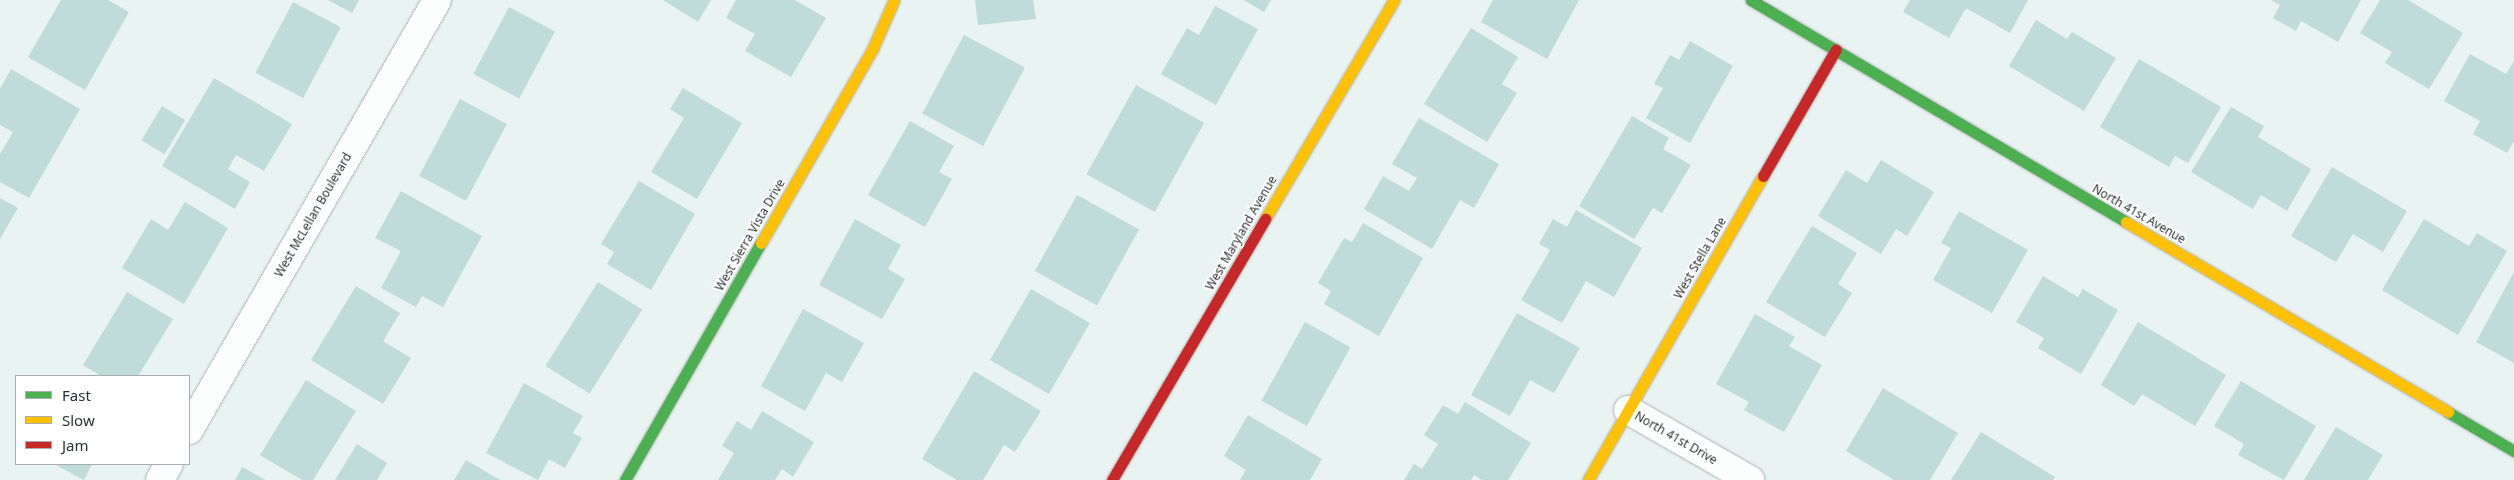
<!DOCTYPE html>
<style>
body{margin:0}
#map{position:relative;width:2514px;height:480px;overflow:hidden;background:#e9f3f1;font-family:"Noto Sans",sans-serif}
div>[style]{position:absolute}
.building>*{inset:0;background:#bfdcd8;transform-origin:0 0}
.roads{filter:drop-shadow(0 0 1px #abb2b1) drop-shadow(0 0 1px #abb2b1)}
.street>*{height:28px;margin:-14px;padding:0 14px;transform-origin:14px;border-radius:14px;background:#fcfdfd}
.fast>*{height:11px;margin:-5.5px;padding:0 5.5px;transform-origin:5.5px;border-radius:5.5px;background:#4caf50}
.slow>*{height:11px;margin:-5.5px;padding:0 5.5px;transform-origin:5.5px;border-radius:5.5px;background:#ffc107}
.jam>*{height:11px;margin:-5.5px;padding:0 5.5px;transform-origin:5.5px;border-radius:5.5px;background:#c62828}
span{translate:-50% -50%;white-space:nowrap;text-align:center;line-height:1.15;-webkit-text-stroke:4px #fff;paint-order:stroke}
.street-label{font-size:12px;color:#2b3231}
.legend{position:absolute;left:15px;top:375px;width:175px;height:90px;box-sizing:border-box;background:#fff;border:1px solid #aaadad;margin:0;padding:6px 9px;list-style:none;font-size:15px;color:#2b3231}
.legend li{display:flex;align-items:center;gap:10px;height:25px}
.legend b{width:25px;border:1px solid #aaadad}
</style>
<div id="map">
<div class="building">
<div style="clip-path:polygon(61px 0,108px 0,129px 12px,85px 90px,28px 57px)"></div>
<div style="clip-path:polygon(328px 0,359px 0,352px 13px)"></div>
<div style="clip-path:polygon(663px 0,711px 0,698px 22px)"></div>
<div style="clip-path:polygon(736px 0,795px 0,826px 18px,791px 77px,745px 51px,755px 34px,726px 18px)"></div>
<div style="clip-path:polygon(975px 0,1033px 0,1036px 19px,978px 25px)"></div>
<div style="clip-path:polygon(1244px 0,1271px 0,1264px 12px)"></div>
<div style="clip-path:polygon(1493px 0,1579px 0,1547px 59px,1481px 22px)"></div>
<div style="clip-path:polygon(1910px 0,2028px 0,2010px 33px,1966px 8px,1949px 38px,1903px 12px)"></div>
<div style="clip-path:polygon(2271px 0,2361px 0,2338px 42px,2301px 21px,2296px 31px,2273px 18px,2280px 5px)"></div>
<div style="clip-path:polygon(2380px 0,2408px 0,2463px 33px,2429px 89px,2385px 63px,2392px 52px,2360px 33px)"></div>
<div style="left:293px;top:2px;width:54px;height:80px;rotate:28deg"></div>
<div style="clip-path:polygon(1215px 6px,1258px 29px,1216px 105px,1161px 74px,1187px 28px,1199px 35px)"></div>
<div style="left:509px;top:7px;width:52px;height:76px;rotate:28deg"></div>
<div style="clip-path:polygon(2036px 20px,2067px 39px,2072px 32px,2116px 58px,2084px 111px,2009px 66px)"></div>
<div style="clip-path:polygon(1471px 28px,1518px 57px,1502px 84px,1517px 93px,1487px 142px,1424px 104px)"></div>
<div style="left:964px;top:35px;width:69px;height:89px;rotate:28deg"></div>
<div style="clip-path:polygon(1690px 41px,1733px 66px,1690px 143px,1646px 118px,1663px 88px,1654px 84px,1670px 55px,1679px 60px)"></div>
<div style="clip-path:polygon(2470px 54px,2506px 74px,2514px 61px,2514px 141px,2507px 153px,2473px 134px,2480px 121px,2444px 101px)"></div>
<div style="clip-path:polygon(2139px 59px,2221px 107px,2188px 163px,2175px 156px,2169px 167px,2100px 127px)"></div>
<div style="clip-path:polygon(11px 69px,80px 109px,29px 198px,0 182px,0 154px,13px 132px,0 125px,0 89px)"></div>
<div style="clip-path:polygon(214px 78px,292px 124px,264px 171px,236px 155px,228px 169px,250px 182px,235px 209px,162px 166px)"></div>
<div style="left:1136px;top:85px;width:78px;height:102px;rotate:29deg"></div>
<div style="clip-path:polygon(683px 88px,742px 123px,697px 199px,651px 172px,684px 118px,670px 109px)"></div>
<div style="left:460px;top:99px;width:53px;height:87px;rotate:28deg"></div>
<div style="left:162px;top:106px;width:27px;height:40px;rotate:31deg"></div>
<div style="clip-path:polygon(2231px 107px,2264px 126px,2258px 137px,2311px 169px,2287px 211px,2261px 195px,2253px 209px,2191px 172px)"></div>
<div style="clip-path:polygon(1632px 116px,1669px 138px,1663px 149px,1691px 165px,1662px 213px,1653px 208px,1634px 239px,1579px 206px)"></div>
<div style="clip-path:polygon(1419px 118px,1499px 164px,1474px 208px,1460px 200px,1432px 249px,1364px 209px,1383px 176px,1409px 191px,1417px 178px,1392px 164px)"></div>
<div style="clip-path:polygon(910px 121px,954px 146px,939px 172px,952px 179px,925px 227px,868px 195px)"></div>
<div style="clip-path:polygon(1881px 160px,1934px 192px,1907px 236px,1896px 229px,1881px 254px,1818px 216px,1846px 170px,1867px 183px)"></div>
<div style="clip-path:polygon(2332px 167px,2407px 211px,2383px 252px,2353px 234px,2336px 262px,2291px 236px)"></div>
<div style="clip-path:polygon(639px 181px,695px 214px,651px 290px,607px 264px,614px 252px,601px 244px)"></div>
<div style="clip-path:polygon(401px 191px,482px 236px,443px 307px,422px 296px,416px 307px,381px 288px,401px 251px,375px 238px)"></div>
<div style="left:1077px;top:195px;width:71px;height:87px;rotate:29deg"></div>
<div style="clip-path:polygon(0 198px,18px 208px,0 239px)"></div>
<div style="clip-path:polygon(185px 202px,228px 228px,184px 304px,122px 268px,151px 219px,168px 230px)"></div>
<div style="clip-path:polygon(1576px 210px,1642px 248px,1614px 297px,1586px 281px,1562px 323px,1521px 300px,1550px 250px,1539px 244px,1553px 219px,1567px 227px)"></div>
<div style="clip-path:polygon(1959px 211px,2028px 250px,1992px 313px,1933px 280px,1951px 248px,1941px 243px)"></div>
<div style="clip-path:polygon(855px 219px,901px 245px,888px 269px,905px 279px,882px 319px,819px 285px)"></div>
<div style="clip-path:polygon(2424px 219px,2469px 246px,2477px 233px,2507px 251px,2458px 335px,2382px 290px)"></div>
<div style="clip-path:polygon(1363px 223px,1423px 258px,1379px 336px,1324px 304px,1331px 291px,1318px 283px,1344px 238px,1352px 242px)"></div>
<div style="clip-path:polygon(1812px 226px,1857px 253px,1838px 284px,1852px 293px,1825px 337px,1766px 302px)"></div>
<div style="clip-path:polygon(2514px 272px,2514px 363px,2476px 342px)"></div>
<div style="clip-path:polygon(2043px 276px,2078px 297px,2083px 289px,2118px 310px,2081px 374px,2038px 348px,2044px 338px,2016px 322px)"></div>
<div style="left:598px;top:282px;width:52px;height:99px;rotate:32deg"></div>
<div style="clip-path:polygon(356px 286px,400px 313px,383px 341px,411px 358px,383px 404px,311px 360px)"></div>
<div style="left:1031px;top:289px;width:68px;height:82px;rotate:30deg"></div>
<div style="clip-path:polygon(127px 292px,173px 319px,138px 376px,101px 376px,83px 365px)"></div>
<div style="clip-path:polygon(803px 309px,864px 343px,842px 382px,826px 373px,805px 411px,761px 386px)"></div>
<div style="clip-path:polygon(1517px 313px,1580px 348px,1554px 393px,1530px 380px,1510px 416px,1471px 395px)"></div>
<div style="clip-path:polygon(1755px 314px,1795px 337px,1789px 346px,1822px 365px,1784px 432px,1744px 410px,1749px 402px,1716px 384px)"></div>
<div style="left:1305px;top:322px;width:52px;height:90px;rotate:29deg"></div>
<div style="clip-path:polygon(2138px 322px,2226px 375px,2195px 426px,2142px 394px,2134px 406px,2101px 385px)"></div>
<div style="clip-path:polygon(974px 371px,1041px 411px,1015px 452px,1004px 445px,983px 480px,957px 480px,922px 459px)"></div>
<div style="clip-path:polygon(306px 380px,356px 411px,313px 480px,302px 480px,260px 455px)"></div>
<div style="clip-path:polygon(2241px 381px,2316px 426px,2284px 480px,2238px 455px,2244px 444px,2214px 426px)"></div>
<div style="clip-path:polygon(524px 383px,583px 416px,573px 433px,582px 438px,565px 468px,549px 459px,538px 480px,486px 453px)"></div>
<div style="clip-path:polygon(1883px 388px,1958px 433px,1930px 480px,1894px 480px,1846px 451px)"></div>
<div style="clip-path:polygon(1465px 402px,1531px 443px,1508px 480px,1482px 480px,1474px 475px,1471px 480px,1404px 480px,1414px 464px,1422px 469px,1438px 444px,1424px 435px,1443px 405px,1458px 414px)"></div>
<div style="clip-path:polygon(762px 411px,814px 442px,793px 477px,782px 469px,775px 480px,718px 480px,734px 453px,722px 446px,737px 421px,751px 430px)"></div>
<div style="clip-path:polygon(1248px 415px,1322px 459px,1310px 480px,1240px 480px,1246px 470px,1224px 456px)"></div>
<div style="clip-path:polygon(2336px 427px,2383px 455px,2368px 480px,2304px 480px)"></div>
<div style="clip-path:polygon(1981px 432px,2055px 477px,2053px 480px,1951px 480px)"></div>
<div style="clip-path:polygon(357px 444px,387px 463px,377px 480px,335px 480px)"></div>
<div style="clip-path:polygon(466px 460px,500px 480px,454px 480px)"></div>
<div style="clip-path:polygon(54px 464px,92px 464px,84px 480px)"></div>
<div style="clip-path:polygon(242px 467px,266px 480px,235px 480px)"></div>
</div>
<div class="roads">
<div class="street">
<div style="left:1628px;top:410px;width:141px;rotate:29.8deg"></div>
<div style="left:189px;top:430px;width:496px;rotate:-60deg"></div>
<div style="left:160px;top:480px;width:18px;rotate:-61deg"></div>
</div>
<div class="fast">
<div style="left:1751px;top:0;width:436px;rotate:30.6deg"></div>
<div style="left:2448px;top:412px;width:77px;rotate:30.6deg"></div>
<div style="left:625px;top:480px;width:273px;rotate:-60.2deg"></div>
</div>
<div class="slow">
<div style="left:1265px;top:219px;width:254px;rotate:-59.5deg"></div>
<div style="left:2126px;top:222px;width:374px;rotate:30.5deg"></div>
<div style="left:761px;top:243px;width:225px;rotate:-60.1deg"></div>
<div style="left:873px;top:48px;width:52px;rotate:-66.4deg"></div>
<div style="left:1588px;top:480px;width:351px;rotate:-60.1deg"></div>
</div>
<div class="jam">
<div style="left:1763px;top:176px;width:146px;rotate:-60.1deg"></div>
<div style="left:1112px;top:480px;width:303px;rotate:-59.6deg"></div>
</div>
</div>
<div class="street-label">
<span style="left:2139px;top:214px;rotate:30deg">North 41st Avenue</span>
<span style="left:313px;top:215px;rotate:-60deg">West McLellan Boulevard</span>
<span style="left:1241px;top:233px;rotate:-60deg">West Maryland Avenue</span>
<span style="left:750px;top:235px;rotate:-60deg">West Sierra Vista Drive</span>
<span style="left:1700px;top:258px;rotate:-60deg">West Stella Lane</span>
<span style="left:1676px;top:438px;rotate:30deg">North 41st Drive</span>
</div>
<ul class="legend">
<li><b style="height:6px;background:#4caf50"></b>Fast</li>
<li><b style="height:6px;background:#ffc107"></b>Slow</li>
<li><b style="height:6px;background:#c62828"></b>Jam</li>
</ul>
</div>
